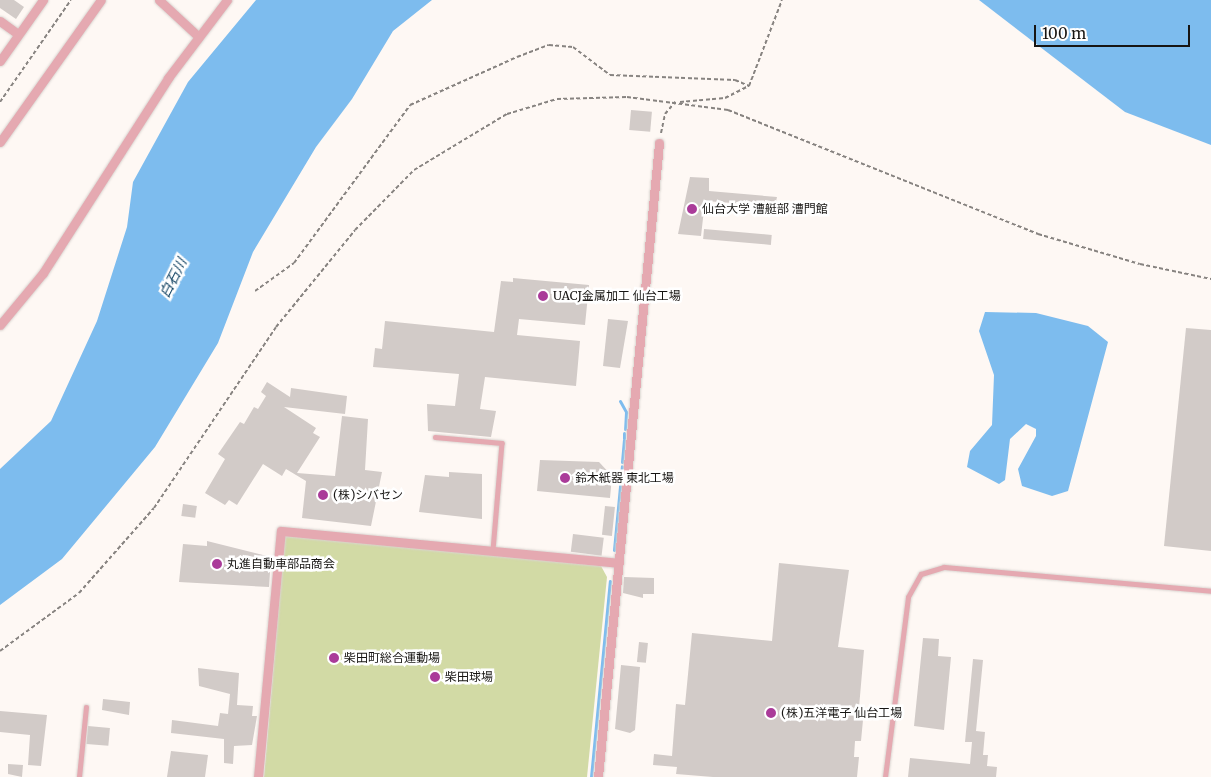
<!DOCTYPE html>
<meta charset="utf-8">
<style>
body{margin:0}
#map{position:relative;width:1211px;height:777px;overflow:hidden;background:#fef8f4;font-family:Merriweather,"Noto Sans JP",serif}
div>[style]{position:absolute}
.green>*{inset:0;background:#d2daa5}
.water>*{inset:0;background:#7dbcee}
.stream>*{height:3px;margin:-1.5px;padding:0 1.5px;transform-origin:1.5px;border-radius:1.5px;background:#7dbcee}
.building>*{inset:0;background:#d2cbc8;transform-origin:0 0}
.path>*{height:2px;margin-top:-1px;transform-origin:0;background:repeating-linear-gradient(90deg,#878380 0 4px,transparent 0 6.5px)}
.roads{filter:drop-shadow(0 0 1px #d9d4d0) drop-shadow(0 0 1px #d9d4d0)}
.service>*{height:4.5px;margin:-2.25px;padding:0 2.25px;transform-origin:2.25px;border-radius:2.25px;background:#e5a9b1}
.minor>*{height:9px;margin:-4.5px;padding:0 4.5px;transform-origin:4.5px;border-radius:4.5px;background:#e5a9b1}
.dots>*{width:14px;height:14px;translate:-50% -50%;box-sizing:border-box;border:2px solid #fff;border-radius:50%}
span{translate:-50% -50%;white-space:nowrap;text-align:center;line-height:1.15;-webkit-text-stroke:5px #fff;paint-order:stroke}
.poi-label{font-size:12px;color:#171513}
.left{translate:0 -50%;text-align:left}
.water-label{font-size:14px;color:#0a3c5d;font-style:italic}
.scale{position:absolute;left:1034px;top:25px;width:156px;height:22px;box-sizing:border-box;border:2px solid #171513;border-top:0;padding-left:6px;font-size:15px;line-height:18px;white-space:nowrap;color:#171513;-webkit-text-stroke:4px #fff;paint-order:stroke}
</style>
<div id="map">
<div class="green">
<div style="clip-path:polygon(285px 535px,601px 566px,607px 577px,587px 777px,264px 777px)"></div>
</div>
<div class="water">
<div style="clip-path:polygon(256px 0,432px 0,393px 31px,352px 99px,316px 147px,253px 252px,218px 343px,155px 447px,62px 559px,0 605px,0 469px,51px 421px,97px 321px,127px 227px,133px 182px,188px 82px)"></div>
<div style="clip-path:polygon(979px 0,1211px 0,1211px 145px,1125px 112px)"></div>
<div style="clip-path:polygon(985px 312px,1036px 313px,1088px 326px,1108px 342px,1068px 491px,1052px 496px,1022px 486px,1018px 469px,1036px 436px,1036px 429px,1026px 424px,1010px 439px,1005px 480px,999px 484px,967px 467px,970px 451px,992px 425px,994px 375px,979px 331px)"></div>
</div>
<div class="stream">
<div style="left:620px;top:401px;width:13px;rotate:61deg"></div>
<div style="left:626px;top:412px;width:17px;rotate:93deg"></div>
<div style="left:624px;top:438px;width:5px;rotate:-90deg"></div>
<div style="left:622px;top:462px;width:22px;rotate:-85deg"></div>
<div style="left:614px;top:550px;width:84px;rotate:-84.6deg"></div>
<div style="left:591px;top:777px;width:197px;rotate:-84.5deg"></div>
</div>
<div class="building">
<div style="clip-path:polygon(0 0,14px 0,24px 7px,16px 19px,0 8px)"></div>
<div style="left:631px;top:110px;width:21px;height:20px;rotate:5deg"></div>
<div style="clip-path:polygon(690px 177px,709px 178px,709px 191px,777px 197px,775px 206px,705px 201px,701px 236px,678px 234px)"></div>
<div style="left:704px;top:229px;width:68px;height:10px;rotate:5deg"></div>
<div style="clip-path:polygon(513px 278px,589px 285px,585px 325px,519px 319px,517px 335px,580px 341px,576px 386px,485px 377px,480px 409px,496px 411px,491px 437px,428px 431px,427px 404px,455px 406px,459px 374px,373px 367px,375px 348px,382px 349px,385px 321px,494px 332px,501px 281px,513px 282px)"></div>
<div style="clip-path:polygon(608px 319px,628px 321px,620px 368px,603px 366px)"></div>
<div style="clip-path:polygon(1186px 328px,1211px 330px,1211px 551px,1164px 546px)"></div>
<div style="clip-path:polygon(267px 382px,290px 397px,291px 388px,347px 396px,345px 414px,284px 407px,316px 428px,313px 433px,320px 437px,297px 473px,335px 476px,342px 416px,368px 419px,365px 470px,382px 472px,371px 526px,302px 518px,306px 481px,286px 469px,282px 476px,263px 464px,237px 505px,229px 500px,225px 505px,205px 493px,225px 459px,218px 454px,240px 422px,244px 424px,254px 407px,258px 409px,266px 396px,261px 392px)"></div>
<div style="clip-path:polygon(540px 460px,599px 462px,612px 476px,610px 498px,537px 491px)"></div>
<div style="clip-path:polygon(449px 472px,482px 474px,482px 519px,419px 512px,425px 475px,449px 477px)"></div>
<div style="left:183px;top:504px;width:14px;height:12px;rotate:8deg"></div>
<div style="left:605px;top:506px;width:10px;height:29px;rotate:6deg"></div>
<div style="left:573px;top:534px;width:31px;height:18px;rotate:7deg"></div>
<div style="clip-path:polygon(207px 541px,271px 557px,269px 587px,179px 582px,183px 544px,207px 546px)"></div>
<div style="clip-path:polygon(779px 563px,849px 570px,838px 647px,864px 650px,858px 719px,863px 720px,861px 741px,855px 741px,854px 757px,859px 757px,857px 777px,713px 777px,676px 774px,677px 767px,653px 765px,654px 754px,672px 756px,676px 704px,685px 705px,692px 633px,772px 641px)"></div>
<div style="clip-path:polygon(624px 577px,654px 578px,654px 594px,643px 594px,643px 598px,623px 593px)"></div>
<div style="clip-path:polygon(923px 638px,939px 639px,938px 656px,951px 657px,944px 730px,914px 726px)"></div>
<div style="left:639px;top:642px;width:9px;height:20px;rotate:6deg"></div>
<div style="clip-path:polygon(973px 659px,983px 660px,976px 731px,985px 732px,983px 755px,988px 755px,987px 766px,997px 767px,996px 777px,908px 777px,910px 758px,970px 764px,972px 742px,965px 742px)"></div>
<div style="clip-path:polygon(621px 665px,640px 667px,635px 730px,630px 733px,615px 729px)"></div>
<div style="clip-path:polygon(198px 668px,239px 673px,237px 705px,253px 706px,252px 716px,257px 716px,252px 745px,234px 746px,233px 764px,224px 763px,224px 739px,171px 733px,172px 720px,218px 726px,220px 713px,228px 714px,230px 694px,199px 686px)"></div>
<div style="clip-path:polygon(103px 699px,130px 702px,129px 715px,102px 710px)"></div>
<div style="clip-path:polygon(0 711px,47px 715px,41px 766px,28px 765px,30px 735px,0 732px)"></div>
<div style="left:88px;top:726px;width:22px;height:18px;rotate:5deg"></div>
<div style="clip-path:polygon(171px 751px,208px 755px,205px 777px,167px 777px)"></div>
<div style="clip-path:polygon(8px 764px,23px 765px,22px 777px,8px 774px)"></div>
</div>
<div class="path">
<div style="left:0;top:102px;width:124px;rotate:-55.2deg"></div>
<div style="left:680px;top:102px;width:45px;rotate:-5.1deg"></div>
<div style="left:725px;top:98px;width:27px;rotate:-27deg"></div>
<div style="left:749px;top:86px;width:92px;rotate:-69deg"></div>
<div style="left:661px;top:133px;width:19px;rotate:-78deg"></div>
<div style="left:665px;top:114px;width:16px;rotate:-50deg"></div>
<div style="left:255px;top:291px;width:48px;rotate:-35.7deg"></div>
<div style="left:294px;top:263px;width:196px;rotate:-53.7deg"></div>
<div style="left:410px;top:105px;width:117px;rotate:-24.2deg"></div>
<div style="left:517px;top:57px;width:34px;rotate:-21deg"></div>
<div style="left:549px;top:45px;width:24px;rotate:5deg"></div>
<div style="left:573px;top:47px;width:46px;rotate:37.1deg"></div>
<div style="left:610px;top:75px;width:125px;rotate:2.3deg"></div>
<div style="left:735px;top:80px;width:15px;rotate:23deg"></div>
<div style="left:0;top:651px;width:98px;rotate:-36.3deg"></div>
<div style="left:79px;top:593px;width:113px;rotate:-48.6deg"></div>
<div style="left:154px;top:508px;width:218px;rotate:-56deg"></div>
<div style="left:276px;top:327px;width:125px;rotate:-50.8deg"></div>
<div style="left:355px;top:230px;width:84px;rotate:-45.5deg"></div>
<div style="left:414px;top:170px;width:109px;rotate:-31.1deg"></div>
<div style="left:507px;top:114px;width:52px;rotate:-16.7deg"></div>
<div style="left:557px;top:99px;width:70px;rotate:-1.6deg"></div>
<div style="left:627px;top:97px;width:102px;rotate:7.3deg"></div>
<div style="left:728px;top:110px;width:334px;rotate:21.8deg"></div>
<div style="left:1038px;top:234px;width:106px;rotate:16.4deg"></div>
<div style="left:1140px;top:264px;width:73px;rotate:11.9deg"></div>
</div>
<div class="roads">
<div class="service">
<div style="left:435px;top:437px;width:67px;rotate:5.1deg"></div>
<div style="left:502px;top:443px;width:108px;rotate:94.8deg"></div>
<div style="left:79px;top:777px;width:70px;rotate:-84.3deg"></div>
<div style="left:885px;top:777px;width:181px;rotate:-82.7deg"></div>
<div style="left:908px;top:597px;width:26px;rotate:-61deg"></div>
<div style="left:921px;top:574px;width:24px;rotate:-17deg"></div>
<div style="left:944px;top:567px;width:268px;rotate:5.1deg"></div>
</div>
<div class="minor">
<div style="left:159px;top:0;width:54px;rotate:42.8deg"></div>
<div style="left:0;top:21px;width:22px;rotate:36deg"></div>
<div style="left:0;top:61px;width:75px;rotate:-54.8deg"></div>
<div style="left:0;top:142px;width:174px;rotate:-54.6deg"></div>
<div style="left:0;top:325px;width:67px;rotate:-50.4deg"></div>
<div style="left:43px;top:273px;width:232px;rotate:-57.3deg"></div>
<div style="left:168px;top:78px;width:98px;rotate:-52.9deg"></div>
<div style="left:258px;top:777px;width:247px;rotate:-84.7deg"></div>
<div style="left:281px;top:531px;width:339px;rotate:5.4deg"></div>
<div style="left:598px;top:777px;width:637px;rotate:-84.5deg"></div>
</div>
</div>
<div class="dots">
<div style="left:692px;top:209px;background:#aa3b99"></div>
<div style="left:543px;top:296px;background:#aa3b99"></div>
<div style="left:565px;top:478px;background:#aa3b99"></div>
<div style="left:323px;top:495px;background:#aa3b99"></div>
<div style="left:217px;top:564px;background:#aa3b99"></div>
<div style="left:334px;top:658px;background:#aa3b99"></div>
<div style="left:435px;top:677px;background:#aa3b99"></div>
<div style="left:771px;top:713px;background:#aa3b99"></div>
</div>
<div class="poi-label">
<span class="left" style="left:702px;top:209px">仙台大学 漕艇部 漕門館</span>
<span class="left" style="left:553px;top:296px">UACJ金属加工 仙台工場</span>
<span class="left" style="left:575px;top:478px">鈴木紙器 東北工場</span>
<span class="left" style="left:333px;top:495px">(株)シバセン</span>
<span class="left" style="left:227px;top:564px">丸進自動車部品商会</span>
<span class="left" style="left:344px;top:658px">柴田町総合運動場</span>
<span class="left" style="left:445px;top:677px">柴田球場</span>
<span class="left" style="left:781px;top:713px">(株)五洋電子 仙台工場</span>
</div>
<div class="water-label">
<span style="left:173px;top:278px;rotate:-63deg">白石川</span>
</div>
<div class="scale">100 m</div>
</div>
